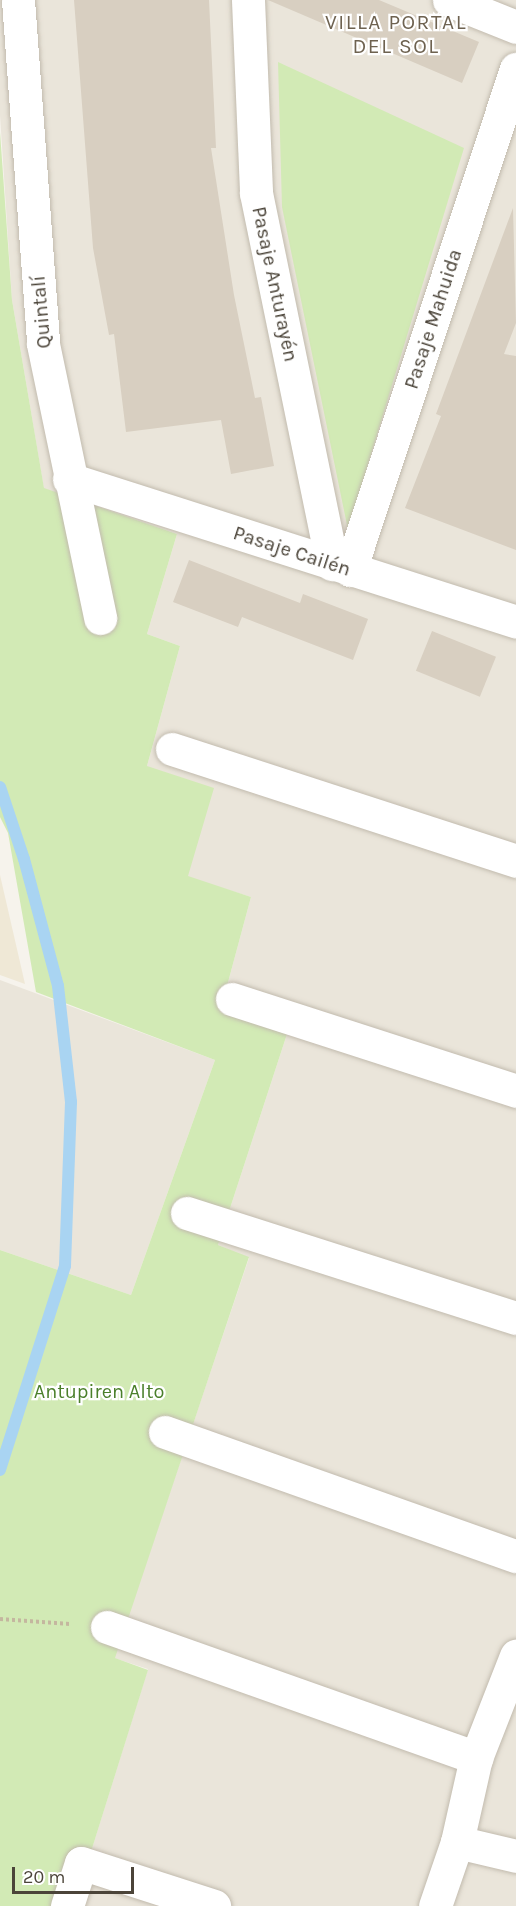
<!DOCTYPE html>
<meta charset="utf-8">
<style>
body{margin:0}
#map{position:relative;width:516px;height:1906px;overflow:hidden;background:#f6f3ec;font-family:Karla,sans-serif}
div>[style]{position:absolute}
.residential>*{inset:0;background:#eae5da}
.education>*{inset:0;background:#efe8d6}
.green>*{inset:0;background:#d2eab5}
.stream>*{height:12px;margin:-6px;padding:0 6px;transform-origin:6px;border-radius:6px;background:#a9d4f2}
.building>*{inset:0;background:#d8cfc1;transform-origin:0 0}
.path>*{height:4px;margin-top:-2px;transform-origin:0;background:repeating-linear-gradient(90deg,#c4b79f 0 3px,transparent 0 6px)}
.roads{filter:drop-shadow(0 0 2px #c2bbae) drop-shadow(0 0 2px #c2bbae)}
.minor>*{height:33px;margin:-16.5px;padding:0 16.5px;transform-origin:16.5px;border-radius:16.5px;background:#fff}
span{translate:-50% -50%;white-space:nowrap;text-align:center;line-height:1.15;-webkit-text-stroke:4.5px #fff;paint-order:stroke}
.street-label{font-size:20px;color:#4b4439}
.park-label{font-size:20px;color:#4a7f2a}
.neighbourhood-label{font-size:21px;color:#6e6250;letter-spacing:1.5px}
.scale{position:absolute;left:12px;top:1867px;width:122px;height:27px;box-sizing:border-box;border:3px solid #4b4439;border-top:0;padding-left:8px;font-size:18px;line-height:21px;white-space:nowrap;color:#4b4439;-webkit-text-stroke:4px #fff;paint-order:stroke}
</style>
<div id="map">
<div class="residential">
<div style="clip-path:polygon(0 0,516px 0,516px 1906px,74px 1906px,148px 1669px,114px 1658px,249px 1258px,218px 1245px,287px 1034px,220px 1012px,251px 897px,187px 877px,147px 766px,180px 646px,147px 634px,177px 534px,44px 489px,12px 300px,0 115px)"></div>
<div style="clip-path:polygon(0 980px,215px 1060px,131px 1295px,0 1250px)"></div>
</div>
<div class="education">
<div style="clip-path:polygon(0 875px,25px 984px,0 975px)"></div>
</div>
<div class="green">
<div style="clip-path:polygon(278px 62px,464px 148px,348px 530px,282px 207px)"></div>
<div style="clip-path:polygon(0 132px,12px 300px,44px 488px,177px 534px,147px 634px,180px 646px,147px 766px,214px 788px,188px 876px,251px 897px,220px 1012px,287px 1034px,218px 1245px,249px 1257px,115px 1658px,148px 1670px,74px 1906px,0 1906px,0 1250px,131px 1295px,215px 1060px,36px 992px,8px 833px,0 817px)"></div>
</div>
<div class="stream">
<div style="left:0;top:787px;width:76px;rotate:71.6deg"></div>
<div style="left:24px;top:859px;width:131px;rotate:75deg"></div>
<div style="left:58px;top:986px;width:117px;rotate:83.6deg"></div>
<div style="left:71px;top:1102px;width:164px;rotate:92.1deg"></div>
<div style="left:65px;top:1266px;width:214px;rotate:107.7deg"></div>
</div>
<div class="building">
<div style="clip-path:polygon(74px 0,209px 0,216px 148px,211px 148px,234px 295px,255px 398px,261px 397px,274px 466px,231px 474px,221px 420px,126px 432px,114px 334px,109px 335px,93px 248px)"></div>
<div style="clip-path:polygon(268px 0,379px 0,479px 42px,462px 83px)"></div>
<div style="clip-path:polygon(513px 208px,516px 323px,504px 354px,516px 356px,516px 550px,405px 508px,441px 416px,436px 414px)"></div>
<div style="clip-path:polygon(189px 560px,300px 603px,303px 594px,368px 619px,353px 660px,242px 617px,238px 627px,173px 602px)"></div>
<div style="left:432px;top:631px;width:69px;height:43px;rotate:22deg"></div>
</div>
<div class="path">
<div style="left:0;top:1619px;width:70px;rotate:4.1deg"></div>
</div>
<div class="roads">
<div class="minor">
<div style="left:18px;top:0;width:345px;rotate:85.8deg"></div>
<div style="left:43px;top:344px;width:280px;rotate:78.2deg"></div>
<div style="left:248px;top:0;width:193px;rotate:87.6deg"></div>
<div style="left:256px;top:193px;width:379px;rotate:78.4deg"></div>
<div style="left:449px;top:0;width:72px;rotate:21.9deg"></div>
<div style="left:69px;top:479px;width:469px;rotate:17.7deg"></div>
<div style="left:350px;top:570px;width:528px;rotate:-71.67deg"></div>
<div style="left:172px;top:749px;width:362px;rotate:18deg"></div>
<div style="left:232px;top:999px;width:299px;rotate:17.9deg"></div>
<div style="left:187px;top:1213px;width:345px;rotate:17.7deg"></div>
<div style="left:165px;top:1432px;width:372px;rotate:19.5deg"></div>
<div style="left:107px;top:1627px;width:392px;rotate:19.5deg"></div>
<div style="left:457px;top:1842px;width:61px;rotate:13.3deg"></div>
<div style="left:67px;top:1906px;width:45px;rotate:-72deg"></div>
<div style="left:81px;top:1863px;width:140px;rotate:17.9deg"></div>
<div style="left:435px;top:1906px;width:68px;rotate:-71deg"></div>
<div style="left:457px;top:1842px;width:86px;rotate:-77.3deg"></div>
<div style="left:476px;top:1758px;width:110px;rotate:-68.6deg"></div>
</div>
</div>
<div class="street-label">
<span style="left:275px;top:284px;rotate:78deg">Pasaje Anturayén</span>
<span style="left:41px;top:312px;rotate:-95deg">Quintalí</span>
<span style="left:433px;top:319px;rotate:-72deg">Pasaje Mahuida</span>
<span style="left:292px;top:551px;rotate:18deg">Pasaje Cailén</span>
</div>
<div class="park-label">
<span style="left:99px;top:1391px">Antupiren Alto</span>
</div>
<div class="neighbourhood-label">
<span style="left:396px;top:34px">VILLA PORTAL<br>DEL SOL</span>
</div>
<div class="scale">20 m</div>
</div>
